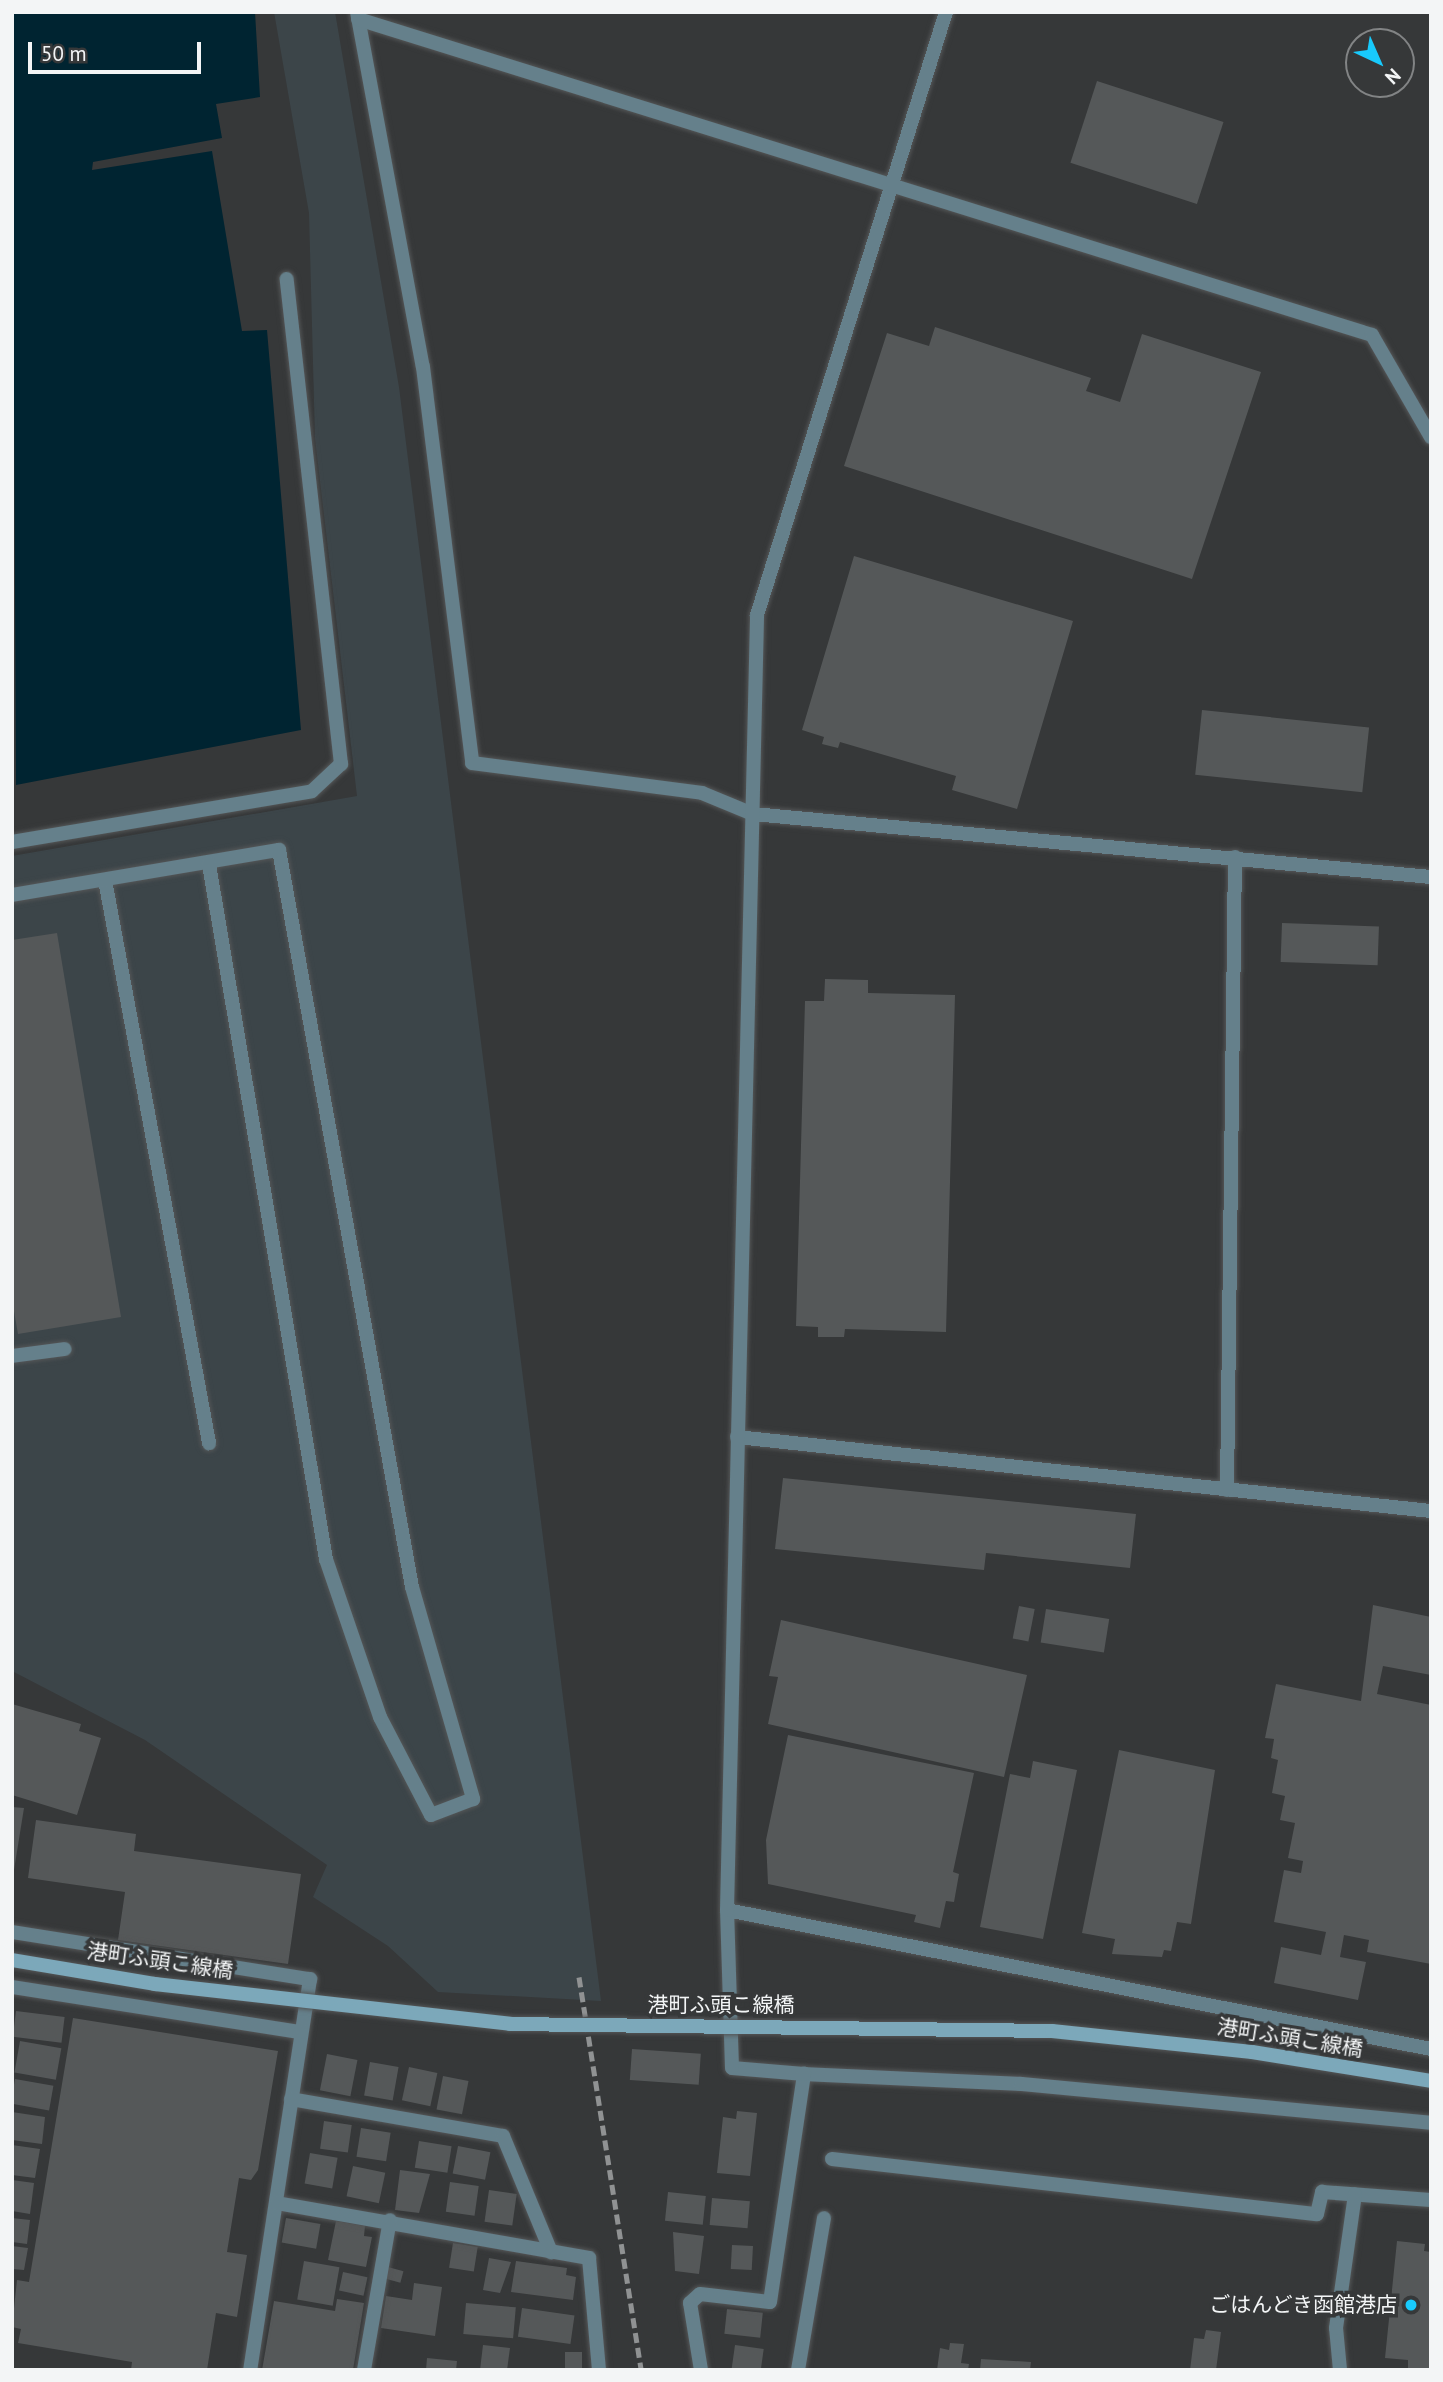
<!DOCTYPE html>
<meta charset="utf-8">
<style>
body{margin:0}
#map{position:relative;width:1443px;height:2382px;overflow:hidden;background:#363839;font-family:"PT Sans","Noto Sans JP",sans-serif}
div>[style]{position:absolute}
.built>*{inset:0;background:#3c4549}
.water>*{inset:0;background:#002431}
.building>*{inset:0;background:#555859;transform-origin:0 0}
.roads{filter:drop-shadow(0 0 2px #545657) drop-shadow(0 0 2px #545657)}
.lane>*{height:14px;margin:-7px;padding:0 7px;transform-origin:7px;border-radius:7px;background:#65808b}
.street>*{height:14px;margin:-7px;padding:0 7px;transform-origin:7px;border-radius:7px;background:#65808b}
.rail>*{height:5px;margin-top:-2.5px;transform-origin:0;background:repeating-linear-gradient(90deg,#909293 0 10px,transparent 0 15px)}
.bridges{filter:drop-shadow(0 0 2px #545657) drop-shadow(0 0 2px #545657)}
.secondary-bridge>*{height:14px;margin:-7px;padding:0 7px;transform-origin:7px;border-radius:7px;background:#7ca8ba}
.dots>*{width:19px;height:19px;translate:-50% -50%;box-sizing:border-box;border:4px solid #363839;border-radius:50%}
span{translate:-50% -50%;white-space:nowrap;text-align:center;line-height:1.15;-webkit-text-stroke:7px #363839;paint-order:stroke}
.street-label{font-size:21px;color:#f3f5f6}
.poi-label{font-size:21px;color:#f3f5f6}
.right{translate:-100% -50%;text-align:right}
.frame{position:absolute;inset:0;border:14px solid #f3f5f6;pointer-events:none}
.north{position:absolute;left:1345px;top:28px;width:70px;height:70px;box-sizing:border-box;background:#363839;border:2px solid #828485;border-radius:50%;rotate:136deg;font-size:19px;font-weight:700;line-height:28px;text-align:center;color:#f3f5f6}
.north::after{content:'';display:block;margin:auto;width:24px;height:32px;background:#18cafc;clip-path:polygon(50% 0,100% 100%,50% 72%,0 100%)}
.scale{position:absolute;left:28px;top:42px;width:173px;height:32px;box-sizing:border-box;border:4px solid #f3f5f6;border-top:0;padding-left:9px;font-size:21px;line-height:24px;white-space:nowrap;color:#f3f5f6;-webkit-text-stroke:5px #363839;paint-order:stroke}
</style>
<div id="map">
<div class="built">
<div style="clip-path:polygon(274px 12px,335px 12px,399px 387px,601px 2001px,438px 1992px,388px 1946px,313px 1897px,327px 1865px,145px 1740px,12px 1671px,12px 856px,357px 796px,315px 438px,309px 213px)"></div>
</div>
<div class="water">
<div style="clip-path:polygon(12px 12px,255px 12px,260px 97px,216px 104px,222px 138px,93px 162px,92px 170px,212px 151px,242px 331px,267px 330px,301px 730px,16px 785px)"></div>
</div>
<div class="building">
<div style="left:1097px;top:81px;width:133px;height:86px;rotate:18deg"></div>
<div style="clip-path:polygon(935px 327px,1091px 378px,1086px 391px,1120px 402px,1142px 334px,1261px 372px,1192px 579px,844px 466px,887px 333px,929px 346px)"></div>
<div style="clip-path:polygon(854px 556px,1073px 621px,1017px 809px,952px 790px,956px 776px,840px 742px,838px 748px,822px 744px,824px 737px,802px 730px)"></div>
<div style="left:1202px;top:710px;width:168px;height:65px;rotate:6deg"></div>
<div style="left:1282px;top:923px;width:97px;height:39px;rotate:2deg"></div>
<div style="clip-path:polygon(57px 933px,121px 1317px,18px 1334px,12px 1300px,12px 940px)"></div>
<div style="clip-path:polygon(825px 979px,868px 980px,868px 993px,955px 995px,946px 1332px,845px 1329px,844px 1337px,818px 1337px,818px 1327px,796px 1326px,805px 1001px,824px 1001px)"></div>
<div style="clip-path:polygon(783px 1478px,1136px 1514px,1130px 1568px,986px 1553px,984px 1570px,775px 1549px)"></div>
<div style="clip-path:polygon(1373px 1605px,1431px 1617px,1431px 1675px,1383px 1666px,1377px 1694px,1431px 1705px,1431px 1964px,1367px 1952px,1369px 1940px,1344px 1935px,1340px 1957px,1366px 1962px,1358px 2000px,1274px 1983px,1281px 1947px,1321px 1955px,1326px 1932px,1274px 1922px,1284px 1870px,1301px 1873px,1303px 1861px,1288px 1858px,1295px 1823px,1280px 1820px,1285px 1796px,1272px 1793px,1278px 1760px,1271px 1758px,1274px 1739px,1265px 1738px,1276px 1684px,1361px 1701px)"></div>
<div style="left:1019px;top:1606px;width:16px;height:33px;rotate:11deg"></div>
<div style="left:1046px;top:1609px;width:64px;height:34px;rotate:9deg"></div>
<div style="clip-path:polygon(781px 1620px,1027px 1675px,1004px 1777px,768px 1724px,778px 1677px,769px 1676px)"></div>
<div style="clip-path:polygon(12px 1704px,81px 1724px,79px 1731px,101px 1738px,77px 1815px,12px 1795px)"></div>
<div style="clip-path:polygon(788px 1735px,974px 1773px,953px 1872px,959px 1874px,954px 1902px,946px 1901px,940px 1928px,914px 1922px,916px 1915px,768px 1884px,766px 1840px)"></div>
<div style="clip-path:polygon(1119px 1750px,1215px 1770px,1191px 1924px,1177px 1922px,1171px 1951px,1164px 1950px,1162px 1957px,1112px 1954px,1115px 1939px,1082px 1933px)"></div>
<div style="clip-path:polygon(1033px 1761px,1077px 1770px,1043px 1939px,980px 1927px,1010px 1774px,1030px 1778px)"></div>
<div style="clip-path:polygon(12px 1807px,24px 1808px,14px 1870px,12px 1870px)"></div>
<div style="clip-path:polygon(36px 1820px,136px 1834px,134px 1851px,301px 1874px,288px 1964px,118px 1940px,125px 1892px,28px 1878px)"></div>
<div style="left:16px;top:2011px;width:49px;height:26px;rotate:7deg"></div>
<div style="clip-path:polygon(73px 2018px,278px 2051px,258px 2170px,251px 2180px,239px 2178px,227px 2252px,247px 2255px,237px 2317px,216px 2313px,207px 2370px,131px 2370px,132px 2362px,18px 2343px,21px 2329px,12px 2327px,17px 2280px,29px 2282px)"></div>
<div style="left:20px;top:2041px;width:42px;height:32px;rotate:10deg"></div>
<div style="left:632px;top:2049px;width:69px;height:31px;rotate:4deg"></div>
<div style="left:327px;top:2054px;width:31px;height:37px;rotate:11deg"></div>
<div style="left:370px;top:2062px;width:29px;height:34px;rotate:10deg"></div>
<div style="left:409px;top:2067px;width:29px;height:34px;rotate:12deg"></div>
<div style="left:443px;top:2076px;width:26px;height:34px;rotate:11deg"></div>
<div style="left:15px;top:2079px;width:39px;height:25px;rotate:10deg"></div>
<div style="clip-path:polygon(737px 2111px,757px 2113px,750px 2176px,717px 2173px,723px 2117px,736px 2119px)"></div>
<div style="clip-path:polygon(12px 2112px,45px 2117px,42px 2144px,12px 2140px)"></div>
<div style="left:324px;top:2121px;width:28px;height:28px;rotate:8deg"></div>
<div style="left:361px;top:2128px;width:30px;height:29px;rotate:9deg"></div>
<div style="left:419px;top:2141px;width:33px;height:27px;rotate:9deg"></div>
<div style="clip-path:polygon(12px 2145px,40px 2149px,35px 2178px,12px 2175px)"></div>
<div style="left:458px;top:2146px;width:33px;height:28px;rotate:11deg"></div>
<div style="left:310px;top:2153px;width:28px;height:31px;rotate:10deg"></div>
<div style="left:353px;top:2166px;width:33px;height:31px;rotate:12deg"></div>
<div style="clip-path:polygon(400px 2170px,430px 2174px,419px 2213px,395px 2210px)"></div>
<div style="clip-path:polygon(12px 2180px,34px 2183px,30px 2214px,12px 2211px)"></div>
<div style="left:450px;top:2182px;width:29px;height:30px;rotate:8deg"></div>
<div style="left:489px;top:2190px;width:28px;height:32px;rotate:8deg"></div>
<div style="left:668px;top:2192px;width:38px;height:29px;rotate:6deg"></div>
<div style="left:712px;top:2198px;width:38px;height:27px;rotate:5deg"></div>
<div style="clip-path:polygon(12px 2218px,30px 2220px,27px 2244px,12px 2242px)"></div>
<div style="left:286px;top:2218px;width:35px;height:25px;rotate:10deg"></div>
<div style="clip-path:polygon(336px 2221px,365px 2226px,364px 2236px,372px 2237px,366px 2267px,328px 2260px)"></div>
<div style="clip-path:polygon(673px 2232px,704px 2236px,699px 2274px,675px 2271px)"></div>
<div style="clip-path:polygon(1397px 2241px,1425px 2244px,1424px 2251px,1431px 2252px,1431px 2370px,1408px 2370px,1408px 2360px,1385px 2358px)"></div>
<div style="left:453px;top:2243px;width:25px;height:25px;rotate:9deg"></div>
<div style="left:732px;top:2245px;width:21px;height:24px;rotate:3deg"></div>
<div style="clip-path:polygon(12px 2246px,28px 2248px,24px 2270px,12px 2269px)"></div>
<div style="clip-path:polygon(489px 2258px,511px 2262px,500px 2293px,483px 2290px)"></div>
<div style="left:304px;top:2261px;width:36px;height:39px;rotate:10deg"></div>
<div style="clip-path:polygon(516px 2261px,567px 2268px,566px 2275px,576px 2277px,573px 2300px,511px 2292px)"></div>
<div style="left:388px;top:2267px;width:16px;height:12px;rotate:15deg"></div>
<div style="left:343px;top:2272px;width:25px;height:19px;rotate:12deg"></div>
<div style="clip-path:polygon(414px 2283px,442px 2287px,435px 2336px,381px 2328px,386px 2296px,412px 2300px)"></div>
<div style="clip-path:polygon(337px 2299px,364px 2303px,353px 2370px,262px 2370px,274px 2301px,335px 2311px)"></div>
<div style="left:466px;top:2303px;width:50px;height:31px;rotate:5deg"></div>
<div style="left:522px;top:2308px;width:53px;height:29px;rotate:8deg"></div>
<div style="left:727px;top:2309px;width:36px;height:25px;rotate:6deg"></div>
<div style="clip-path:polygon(1206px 2330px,1221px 2332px,1216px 2370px,1190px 2370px,1194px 2338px,1204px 2339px)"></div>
<div style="clip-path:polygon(950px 2343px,964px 2344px,961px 2363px,969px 2364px,968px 2370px,937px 2370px,940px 2348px,949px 2350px)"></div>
<div style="clip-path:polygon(483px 2345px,510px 2348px,507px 2370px,480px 2370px)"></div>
<div style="left:735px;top:2345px;width:29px;height:24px;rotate:8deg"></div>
<div style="left:565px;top:2352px;width:17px;height:18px"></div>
<div style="clip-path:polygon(427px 2358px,457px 2361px,456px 2370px,426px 2370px)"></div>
<div style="clip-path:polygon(981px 2359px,1031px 2362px,1030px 2370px,980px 2370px)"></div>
</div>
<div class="roads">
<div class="lane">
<div style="left:12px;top:842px;width:304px;rotate:-9.6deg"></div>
<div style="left:312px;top:791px;width:40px;rotate:-43deg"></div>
<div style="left:341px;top:764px;width:488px;rotate:-96.4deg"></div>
<div style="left:105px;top:880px;width:573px;rotate:79.53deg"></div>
<div style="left:12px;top:895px;width:271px;rotate:-9.6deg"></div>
<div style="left:279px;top:850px;width:749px;rotate:79.77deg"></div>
<div style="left:412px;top:1587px;width:221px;rotate:73.9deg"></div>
<div style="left:473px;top:1799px;width:45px;rotate:159.1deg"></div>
<div style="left:431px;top:1815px;width:110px;rotate:-117.5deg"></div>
<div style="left:380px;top:1717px;width:167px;rotate:-108.9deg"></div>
<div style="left:326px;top:1559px;width:705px;rotate:-99.56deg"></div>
<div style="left:12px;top:1356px;width:53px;rotate:-7.5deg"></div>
<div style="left:832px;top:2159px;width:488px;rotate:6.5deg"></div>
<div style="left:1317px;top:2214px;width:23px;rotate:-77deg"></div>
<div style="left:1322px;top:2192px;width:109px;rotate:4.2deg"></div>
<div style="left:798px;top:2370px;width:154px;rotate:-80.3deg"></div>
<div style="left:1340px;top:2370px;width:42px;rotate:-95.4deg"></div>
<div style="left:1336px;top:2328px;width:135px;rotate:-81.9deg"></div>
</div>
<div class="street">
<div style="left:357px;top:12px;width:361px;rotate:79.5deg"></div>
<div style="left:423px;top:367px;width:399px;rotate:82.9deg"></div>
<div style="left:472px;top:763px;width:232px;rotate:7.4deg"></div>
<div style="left:702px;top:793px;width:55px;rotate:22.4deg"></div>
<div style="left:753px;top:814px;width:681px;rotate:5.31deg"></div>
<div style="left:358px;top:19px;width:1062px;rotate:17.31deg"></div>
<div style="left:1372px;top:335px;width:118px;rotate:60deg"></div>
<div style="left:737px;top:1437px;width:698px;rotate:6.09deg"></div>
<div style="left:1227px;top:1490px;width:633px;rotate:-89.28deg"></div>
<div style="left:727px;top:1910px;width:718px;rotate:11.17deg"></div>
<div style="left:12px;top:1932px;width:302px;rotate:9deg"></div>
<div style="left:310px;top:1979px;width:396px;rotate:98.7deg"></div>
<div style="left:12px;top:1987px;width:292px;rotate:8.9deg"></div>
<div style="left:804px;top:2074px;width:217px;rotate:2.6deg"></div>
<div style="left:1021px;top:2084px;width:412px;rotate:5.4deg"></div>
<div style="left:291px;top:2099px;width:215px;rotate:9.9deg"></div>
<div style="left:503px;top:2136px;width:126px;rotate:67.5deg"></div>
<div style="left:277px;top:2203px;width:317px;rotate:10deg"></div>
<div style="left:589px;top:2258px;width:112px;rotate:84.9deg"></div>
<div style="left:364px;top:2370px;width:152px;rotate:-80.2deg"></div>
<div style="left:701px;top:2370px;width:68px;rotate:-99.3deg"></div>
<div style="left:690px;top:2303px;width:13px;rotate:-42deg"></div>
<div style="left:700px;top:2294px;width:70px;rotate:6.5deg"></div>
<div style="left:770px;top:2302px;width:231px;rotate:-81.5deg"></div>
<div style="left:804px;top:2074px;width:72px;rotate:-175.2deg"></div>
<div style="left:732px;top:2068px;width:158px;rotate:-91.8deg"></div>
<div style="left:727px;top:1910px;width:1295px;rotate:-88.67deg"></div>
<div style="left:757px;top:615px;width:632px;rotate:-72.6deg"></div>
</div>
</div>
<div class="rail">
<div style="left:579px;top:1977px;width:398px;rotate:81deg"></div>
</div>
<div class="bridges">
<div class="secondary-bridge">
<div style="left:12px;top:1960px;width:145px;rotate:9.5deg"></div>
<div style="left:155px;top:1984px;width:357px;rotate:6.4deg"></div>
<div style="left:510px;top:2024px;width:542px;rotate:0.74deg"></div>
<div style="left:1052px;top:2031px;width:201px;rotate:6deg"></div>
<div style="left:1252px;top:2052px;width:181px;rotate:9.2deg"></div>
</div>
</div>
<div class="dots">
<div style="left:1411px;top:2305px;background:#18cafc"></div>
</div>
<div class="street-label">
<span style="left:160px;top:1961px;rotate:8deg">港町ふ頭こ線橋</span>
<span style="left:721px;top:2005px">港町ふ頭こ線橋</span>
<span style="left:1290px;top:2038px;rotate:9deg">港町ふ頭こ線橋</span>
</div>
<div class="poi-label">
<span class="right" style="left:1397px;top:2305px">ごはんどき函館港店</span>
</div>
<div class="frame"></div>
<div class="north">N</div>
<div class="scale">50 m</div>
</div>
